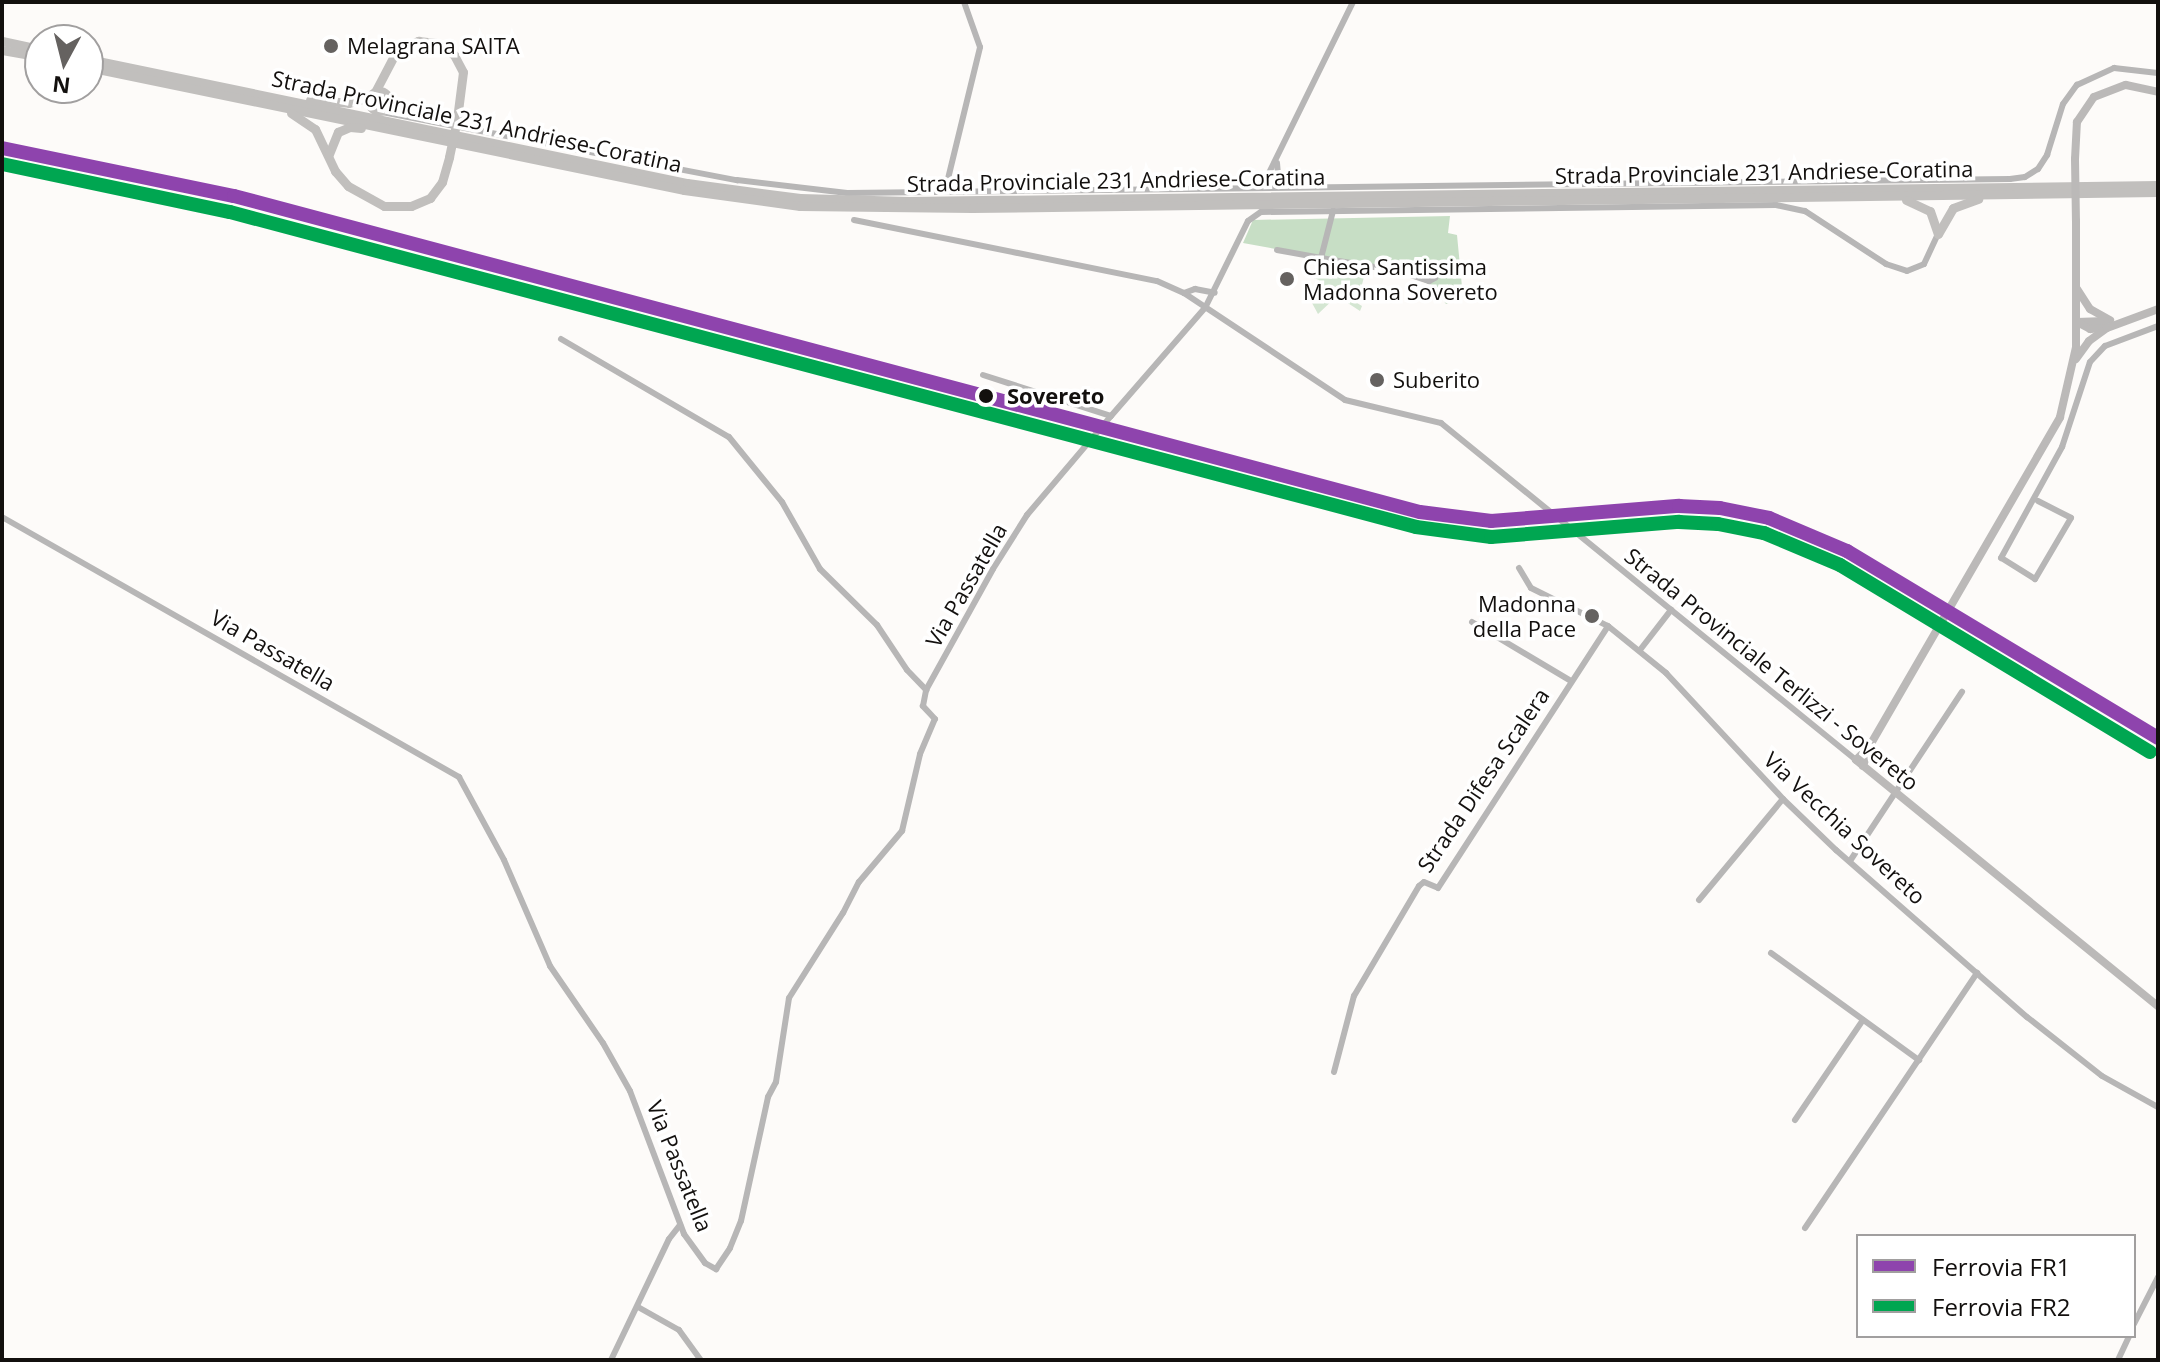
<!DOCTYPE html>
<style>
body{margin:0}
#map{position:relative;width:2160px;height:1362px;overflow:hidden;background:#fdfbf9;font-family:"Open Sans",sans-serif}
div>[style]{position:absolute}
.green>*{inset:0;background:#d4e6d2}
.forest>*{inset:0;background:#c7dec5}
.minor>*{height:6px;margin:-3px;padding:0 3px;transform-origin:3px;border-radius:3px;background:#b7b6b6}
.major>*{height:8px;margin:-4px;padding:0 4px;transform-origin:4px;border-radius:4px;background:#bbb9b8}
.highway>*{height:9px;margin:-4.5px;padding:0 4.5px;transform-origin:4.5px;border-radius:4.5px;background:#c1bfbd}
.highway>.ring{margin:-4.5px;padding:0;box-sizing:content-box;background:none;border:9px solid #c1bfbd;border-radius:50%}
.major-bridge>*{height:8px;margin:-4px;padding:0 4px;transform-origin:4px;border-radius:4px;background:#bbb9b8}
.highway-bridge>*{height:9px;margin:-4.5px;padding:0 4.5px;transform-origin:4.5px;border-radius:4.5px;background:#c1bfbd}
.rail-1>*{height:14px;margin:-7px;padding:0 7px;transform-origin:7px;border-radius:7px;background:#8e44ad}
.rail-2>*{height:14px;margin:-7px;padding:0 7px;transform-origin:7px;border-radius:7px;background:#00a651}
.dots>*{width:22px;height:22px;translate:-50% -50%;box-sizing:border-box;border:4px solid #fff;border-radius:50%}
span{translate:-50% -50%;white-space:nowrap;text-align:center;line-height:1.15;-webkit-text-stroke:7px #fff;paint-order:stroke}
.poi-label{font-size:22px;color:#13100e}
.left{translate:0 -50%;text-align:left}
.right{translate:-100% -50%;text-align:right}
.street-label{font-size:22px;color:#13100e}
.stop-label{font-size:22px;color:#13100e;font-weight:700}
.frame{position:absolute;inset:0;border:4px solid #13100e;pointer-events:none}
.legend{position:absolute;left:1856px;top:1234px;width:280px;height:104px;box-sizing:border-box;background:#fff;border:2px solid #a19f9f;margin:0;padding:10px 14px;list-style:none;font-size:24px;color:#13100e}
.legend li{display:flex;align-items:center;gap:16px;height:40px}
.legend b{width:40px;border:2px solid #a19f9f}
.north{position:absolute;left:24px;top:24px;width:80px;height:80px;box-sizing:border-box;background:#fff;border:2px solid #a19f9f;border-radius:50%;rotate:187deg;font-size:22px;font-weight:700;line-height:32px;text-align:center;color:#13100e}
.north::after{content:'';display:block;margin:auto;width:28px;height:36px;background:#656260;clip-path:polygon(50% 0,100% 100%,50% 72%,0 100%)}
</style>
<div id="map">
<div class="green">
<div style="clip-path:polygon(1319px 260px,1367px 266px,1357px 303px,1362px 306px,1360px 311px,1337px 296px,1318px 314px,1312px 303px,1319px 280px,1314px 278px)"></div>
</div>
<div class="forest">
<div style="clip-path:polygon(1450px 216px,1448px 233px,1457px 235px,1463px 297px,1446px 304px,1433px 286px,1398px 271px,1243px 243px,1253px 220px)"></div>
</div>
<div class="minor">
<div style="left:389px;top:100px;width:26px;rotate:39deg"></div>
<div style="left:377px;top:111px;width:367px;rotate:10.9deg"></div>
<div style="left:737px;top:180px;width:111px;rotate:6.7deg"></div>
<div style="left:847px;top:193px;width:1163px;rotate:-0.69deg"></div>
<div style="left:2010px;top:179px;width:15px;rotate:-8deg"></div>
<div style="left:2025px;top:177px;width:15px;rotate:-32deg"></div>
<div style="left:2038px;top:169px;width:17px;rotate:-57deg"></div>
<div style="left:2047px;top:155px;width:53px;rotate:-72.6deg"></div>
<div style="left:2063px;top:104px;width:24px;rotate:-54deg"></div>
<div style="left:2077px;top:85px;width:41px;rotate:-24.7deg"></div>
<div style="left:2114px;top:68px;width:44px;rotate:6.5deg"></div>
<div style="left:1277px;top:163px;width:24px;rotate:85deg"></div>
<div style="left:1262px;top:187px;width:206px;rotate:-63.8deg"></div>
<div style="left:945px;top:191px;width:148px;rotate:-76.3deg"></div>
<div style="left:980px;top:47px;width:48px;rotate:-109.6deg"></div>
<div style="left:854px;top:220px;width:309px;rotate:11.4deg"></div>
<div style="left:1157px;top:281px;width:30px;rotate:24deg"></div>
<div style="left:1184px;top:293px;width:193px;rotate:33.6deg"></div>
<div style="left:1345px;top:400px;width:99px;rotate:13.5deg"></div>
<div style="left:1441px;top:423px;width:535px;rotate:39.08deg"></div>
<div style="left:1277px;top:250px;width:45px;rotate:10.3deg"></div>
<div style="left:1321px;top:258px;width:49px;rotate:-75.7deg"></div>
<div style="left:1321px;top:258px;width:78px;rotate:9.6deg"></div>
<div style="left:1398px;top:271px;width:33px;rotate:18deg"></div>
<div style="left:1429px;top:281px;width:7px;rotate:-27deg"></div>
<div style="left:1184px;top:293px;width:12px;rotate:-20deg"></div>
<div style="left:1195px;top:289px;width:20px;rotate:11deg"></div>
<div style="left:561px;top:339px;width:194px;rotate:30.3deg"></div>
<div style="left:729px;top:437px;width:84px;rotate:50.8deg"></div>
<div style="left:782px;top:502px;width:77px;rotate:60.4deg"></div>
<div style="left:820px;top:569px;width:80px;rotate:44.5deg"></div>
<div style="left:877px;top:625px;width:54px;rotate:56.3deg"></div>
<div style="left:907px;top:670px;width:28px;rotate:46deg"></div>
<div style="left:983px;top:375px;width:134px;rotate:17.8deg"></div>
<div style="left:1111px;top:416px;width:143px;rotate:-49deg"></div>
<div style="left:1205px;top:308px;width:97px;rotate:-63.7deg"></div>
<div style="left:1248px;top:221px;width:16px;rotate:-35deg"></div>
<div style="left:1261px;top:212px;width:515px;rotate:-0.78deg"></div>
<div style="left:1776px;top:205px;width:30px;rotate:12deg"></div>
<div style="left:1805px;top:211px;width:97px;rotate:33.2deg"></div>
<div style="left:1886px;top:264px;width:22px;rotate:18deg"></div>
<div style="left:1907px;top:271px;width:18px;rotate:-22deg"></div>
<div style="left:1924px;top:264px;width:33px;rotate:-65deg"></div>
<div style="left:2038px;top:501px;width:37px;rotate:27deg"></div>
<div style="left:2071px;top:518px;width:71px;rotate:120.5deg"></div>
<div style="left:2035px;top:579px;width:40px;rotate:-148deg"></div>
<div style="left:2001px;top:558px;width:127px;rotate:-61.2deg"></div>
<div style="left:2062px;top:447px;width:89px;rotate:-71.8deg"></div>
<div style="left:2090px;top:362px;width:22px;rotate:-47deg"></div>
<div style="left:2105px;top:346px;width:57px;rotate:-20.7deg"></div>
<div style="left:2px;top:517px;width:526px;rotate:29.64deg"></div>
<div style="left:459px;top:777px;width:94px;rotate:61.5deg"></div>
<div style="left:504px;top:860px;width:116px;rotate:66.5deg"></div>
<div style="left:550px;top:966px;width:93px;rotate:55.5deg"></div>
<div style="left:603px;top:1043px;width:55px;rotate:60.6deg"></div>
<div style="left:630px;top:1091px;width:153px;rotate:69.3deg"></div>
<div style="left:684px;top:1234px;width:36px;rotate:54deg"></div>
<div style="left:705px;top:1263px;width:13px;rotate:29deg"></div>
<div style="left:716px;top:1269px;width:25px;rotate:-56deg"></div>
<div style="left:730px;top:1248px;width:29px;rotate:-68deg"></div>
<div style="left:741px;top:1221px;width:127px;rotate:-77.7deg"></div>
<div style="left:768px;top:1097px;width:17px;rotate:-62deg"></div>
<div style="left:776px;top:1082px;width:85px;rotate:-81.2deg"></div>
<div style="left:789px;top:998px;width:101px;rotate:-57.6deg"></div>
<div style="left:843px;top:913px;width:35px;rotate:-63deg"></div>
<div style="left:859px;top:882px;width:67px;rotate:-49.9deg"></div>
<div style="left:902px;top:831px;width:79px;rotate:-76.8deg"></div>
<div style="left:920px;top:754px;width:38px;rotate:-67deg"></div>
<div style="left:935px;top:719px;width:18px;rotate:-133deg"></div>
<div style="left:923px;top:706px;width:16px;rotate:-79deg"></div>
<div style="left:926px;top:690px;width:138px;rotate:-61deg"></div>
<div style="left:993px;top:569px;width:64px;rotate:-57.8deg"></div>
<div style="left:1027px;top:515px;width:130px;rotate:-49.7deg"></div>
<div style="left:1519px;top:568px;width:23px;rotate:59deg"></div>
<div style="left:1531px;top:588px;width:86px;rotate:26.3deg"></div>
<div style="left:1608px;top:626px;width:75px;rotate:39deg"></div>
<div style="left:1666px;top:673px;width:172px;rotate:47.1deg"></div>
<div style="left:1783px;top:799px;width:74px;rotate:43.9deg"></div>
<div style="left:1836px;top:850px;width:254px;rotate:41.2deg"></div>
<div style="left:2027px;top:1017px;width:95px;rotate:38.2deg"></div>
<div style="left:2102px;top:1076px;width:64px;rotate:29deg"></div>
<div style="left:1472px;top:622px;width:115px;rotate:30.8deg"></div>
<div style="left:1640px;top:650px;width:51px;rotate:-52.2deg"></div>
<div style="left:1850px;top:861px;width:203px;rotate:-56.5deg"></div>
<div style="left:1699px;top:900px;width:131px;rotate:-50.3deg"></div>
<div style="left:1771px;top:953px;width:183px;rotate:35.9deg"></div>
<div style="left:1334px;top:1072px;width:79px;rotate:-75.3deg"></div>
<div style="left:1354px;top:996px;width:128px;rotate:-59.4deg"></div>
<div style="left:1419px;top:886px;width:6px;rotate:-39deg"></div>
<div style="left:1424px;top:882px;width:15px;rotate:23deg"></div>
<div style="left:1438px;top:888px;width:312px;rotate:-57deg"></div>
<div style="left:1795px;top:1120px;width:121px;rotate:-55.8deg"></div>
<div style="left:1805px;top:1228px;width:308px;rotate:-56deg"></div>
<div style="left:638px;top:1307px;width:47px;rotate:29.3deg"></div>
<div style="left:679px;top:1330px;width:37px;rotate:54deg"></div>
<div style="left:2134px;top:1324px;width:53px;rotate:-62.9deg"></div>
<div style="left:611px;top:1360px;width:134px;rotate:-64.4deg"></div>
<div style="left:669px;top:1239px;width:18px;rotate:-52deg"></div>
<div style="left:2118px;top:1360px;width:26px;rotate:-65deg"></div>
</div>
<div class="major">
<div style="left:2075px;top:159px;width:37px;rotate:-87deg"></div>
<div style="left:2077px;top:122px;width:30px;rotate:-56deg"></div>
<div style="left:2094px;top:97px;width:34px;rotate:-21deg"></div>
<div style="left:2126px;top:85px;width:33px;rotate:12deg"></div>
<div style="left:2077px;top:289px;width:24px;rotate:57deg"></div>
<div style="left:2090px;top:309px;width:23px;rotate:29deg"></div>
<div style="left:2077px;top:322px;width:28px;rotate:-2deg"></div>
<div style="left:2077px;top:322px;width:15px;rotate:28deg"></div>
<div style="left:2090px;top:329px;width:12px;rotate:-5deg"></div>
<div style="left:2076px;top:359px;width:22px;rotate:-54deg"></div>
<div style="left:2089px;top:341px;width:22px;rotate:-36deg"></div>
<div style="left:2107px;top:328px;width:54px;rotate:-20.4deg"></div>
<div style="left:1866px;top:750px;width:14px;rotate:135deg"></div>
<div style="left:1856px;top:760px;width:390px;rotate:39.2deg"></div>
<div style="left:1863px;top:766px;width:20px;rotate:-72deg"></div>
<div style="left:1869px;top:747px;width:381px;rotate:-59.9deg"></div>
<div style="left:2060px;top:417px;width:72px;rotate:-77.1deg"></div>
<div style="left:2076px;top:347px;width:126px;rotate:-90deg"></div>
</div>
<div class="highway">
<div style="left:2px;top:41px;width:39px;rotate:12deg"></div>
<div style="left:2px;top:50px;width:39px;rotate:10deg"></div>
<div style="left:88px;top:59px;width:612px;rotate:11.7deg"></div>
<div style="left:687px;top:183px;width:114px;rotate:7.6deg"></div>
<div style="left:800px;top:198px;width:109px;rotate:1.6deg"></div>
<div style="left:909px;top:201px;width:1249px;rotate:-0.73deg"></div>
<div style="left:88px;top:67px;width:609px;rotate:11.66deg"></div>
<div style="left:684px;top:190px;width:117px;rotate:7.9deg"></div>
<div style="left:800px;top:206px;width:172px;rotate:0.7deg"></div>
<div style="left:972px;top:208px;width:1186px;rotate:-0.77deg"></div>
<div class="ring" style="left:369px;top:91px;width:11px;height:11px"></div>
<div style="left:375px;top:92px;width:45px;rotate:-62.3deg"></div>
<div style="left:396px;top:52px;width:25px;rotate:-27deg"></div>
<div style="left:418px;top:41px;width:19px;rotate:6deg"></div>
<div style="left:437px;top:43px;width:21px;rotate:35deg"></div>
<div style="left:454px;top:55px;width:19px;rotate:62deg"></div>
<div style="left:463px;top:72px;width:47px;rotate:97.3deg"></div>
<div style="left:310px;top:100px;width:39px;rotate:4deg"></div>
<div style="left:349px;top:103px;width:22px;rotate:-16deg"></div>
<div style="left:291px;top:113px;width:29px;rotate:34deg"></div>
<div style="left:315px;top:129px;width:47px;rotate:64.5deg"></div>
<div style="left:335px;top:171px;width:20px;rotate:49deg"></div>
<div style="left:348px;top:186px;width:41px;rotate:29.1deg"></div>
<div style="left:384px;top:206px;width:27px"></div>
<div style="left:411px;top:206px;width:21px;rotate:-23deg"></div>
<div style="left:430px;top:198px;width:20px;rotate:-53deg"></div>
<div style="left:442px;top:182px;width:26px;rotate:-74deg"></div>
<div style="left:329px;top:154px;width:24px;rotate:-68deg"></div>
<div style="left:338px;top:132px;width:13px;rotate:-23deg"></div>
<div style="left:350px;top:127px;width:11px;rotate:5deg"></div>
<div style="left:1906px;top:200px;width:26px;rotate:25deg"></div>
<div style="left:1930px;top:211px;width:24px;rotate:71deg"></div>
<div style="left:1938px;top:234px;width:30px;rotate:-60deg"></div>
<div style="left:1953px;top:208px;width:27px;rotate:-20deg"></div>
</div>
<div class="major-bridge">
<div style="left:2075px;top:159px;width:62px;rotate:89.1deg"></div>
</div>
<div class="highway-bridge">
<div style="left:449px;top:157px;width:39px;rotate:-78deg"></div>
</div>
<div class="rail-1">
<div style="left:2px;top:148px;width:237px;rotate:11.7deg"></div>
<div style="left:234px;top:196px;width:1227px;rotate:14.92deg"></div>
<div style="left:1420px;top:512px;width:72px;rotate:7.2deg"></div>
<div style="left:1491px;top:521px;width:189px;rotate:-4.6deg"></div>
<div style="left:1679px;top:506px;width:41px;rotate:2.8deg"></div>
<div style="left:1720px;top:508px;width:50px;rotate:11.5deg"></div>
<div style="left:1769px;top:518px;width:85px;rotate:22.9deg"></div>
<div style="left:1847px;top:551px;width:363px;rotate:31deg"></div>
</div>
<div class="rail-2">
<div style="left:2px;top:164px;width:233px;rotate:11.9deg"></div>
<div style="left:230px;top:212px;width:1227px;rotate:14.87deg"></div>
<div style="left:1416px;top:527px;width:76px;rotate:7.6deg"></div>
<div style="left:1491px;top:537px;width:189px;rotate:-4.6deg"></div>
<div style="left:1679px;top:522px;width:39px;rotate:3deg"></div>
<div style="left:1718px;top:524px;width:47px;rotate:11.1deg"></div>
<div style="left:1764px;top:533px;width:82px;rotate:22.8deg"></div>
<div style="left:1840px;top:565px;width:362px;rotate:31.1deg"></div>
</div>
<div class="dots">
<div style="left:331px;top:46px;background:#656260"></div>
<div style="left:1287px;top:279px;background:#656260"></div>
<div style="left:1377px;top:380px;background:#656260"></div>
<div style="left:986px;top:396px;background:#13100e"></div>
<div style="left:1592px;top:616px;background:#656260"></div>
</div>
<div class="poi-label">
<span class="left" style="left:347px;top:46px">Melagrana SAITA</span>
<span class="left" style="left:1303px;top:279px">Chiesa Santissima<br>Madonna Sovereto</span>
<span class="left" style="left:1393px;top:380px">Suberito</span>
<span class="right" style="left:1576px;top:616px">Madonna<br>della Pace</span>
</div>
<div class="street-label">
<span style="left:477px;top:121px;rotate:12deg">Strada Provinciale 231 Andriese-Coratina</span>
<span style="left:1764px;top:172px;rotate:-1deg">Strada Provinciale 231 Andriese-Coratina</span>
<span style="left:1116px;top:180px;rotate:-1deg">Strada Provinciale 231 Andriese-Coratina</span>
<span style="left:966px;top:585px;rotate:-60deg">Via Passatella</span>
<span style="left:273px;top:650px;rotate:30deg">Via Passatella</span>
<span style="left:1772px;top:669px;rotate:39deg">Strada Provinciale Terlizzi - Sovereto</span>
<span style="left:1483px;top:780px;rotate:-56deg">Strada Difesa Scalera</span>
<span style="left:1845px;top:828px;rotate:43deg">Via Vecchia Sovereto</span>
<span style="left:680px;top:1166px;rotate:68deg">Via Passatella</span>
</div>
<div class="stop-label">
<span class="left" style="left:1007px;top:396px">Sovereto</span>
</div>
<div class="frame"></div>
<ul class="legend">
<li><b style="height:10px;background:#8e44ad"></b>Ferrovia FR1</li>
<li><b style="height:10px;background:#00a651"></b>Ferrovia FR2</li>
</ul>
<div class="north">N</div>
</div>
